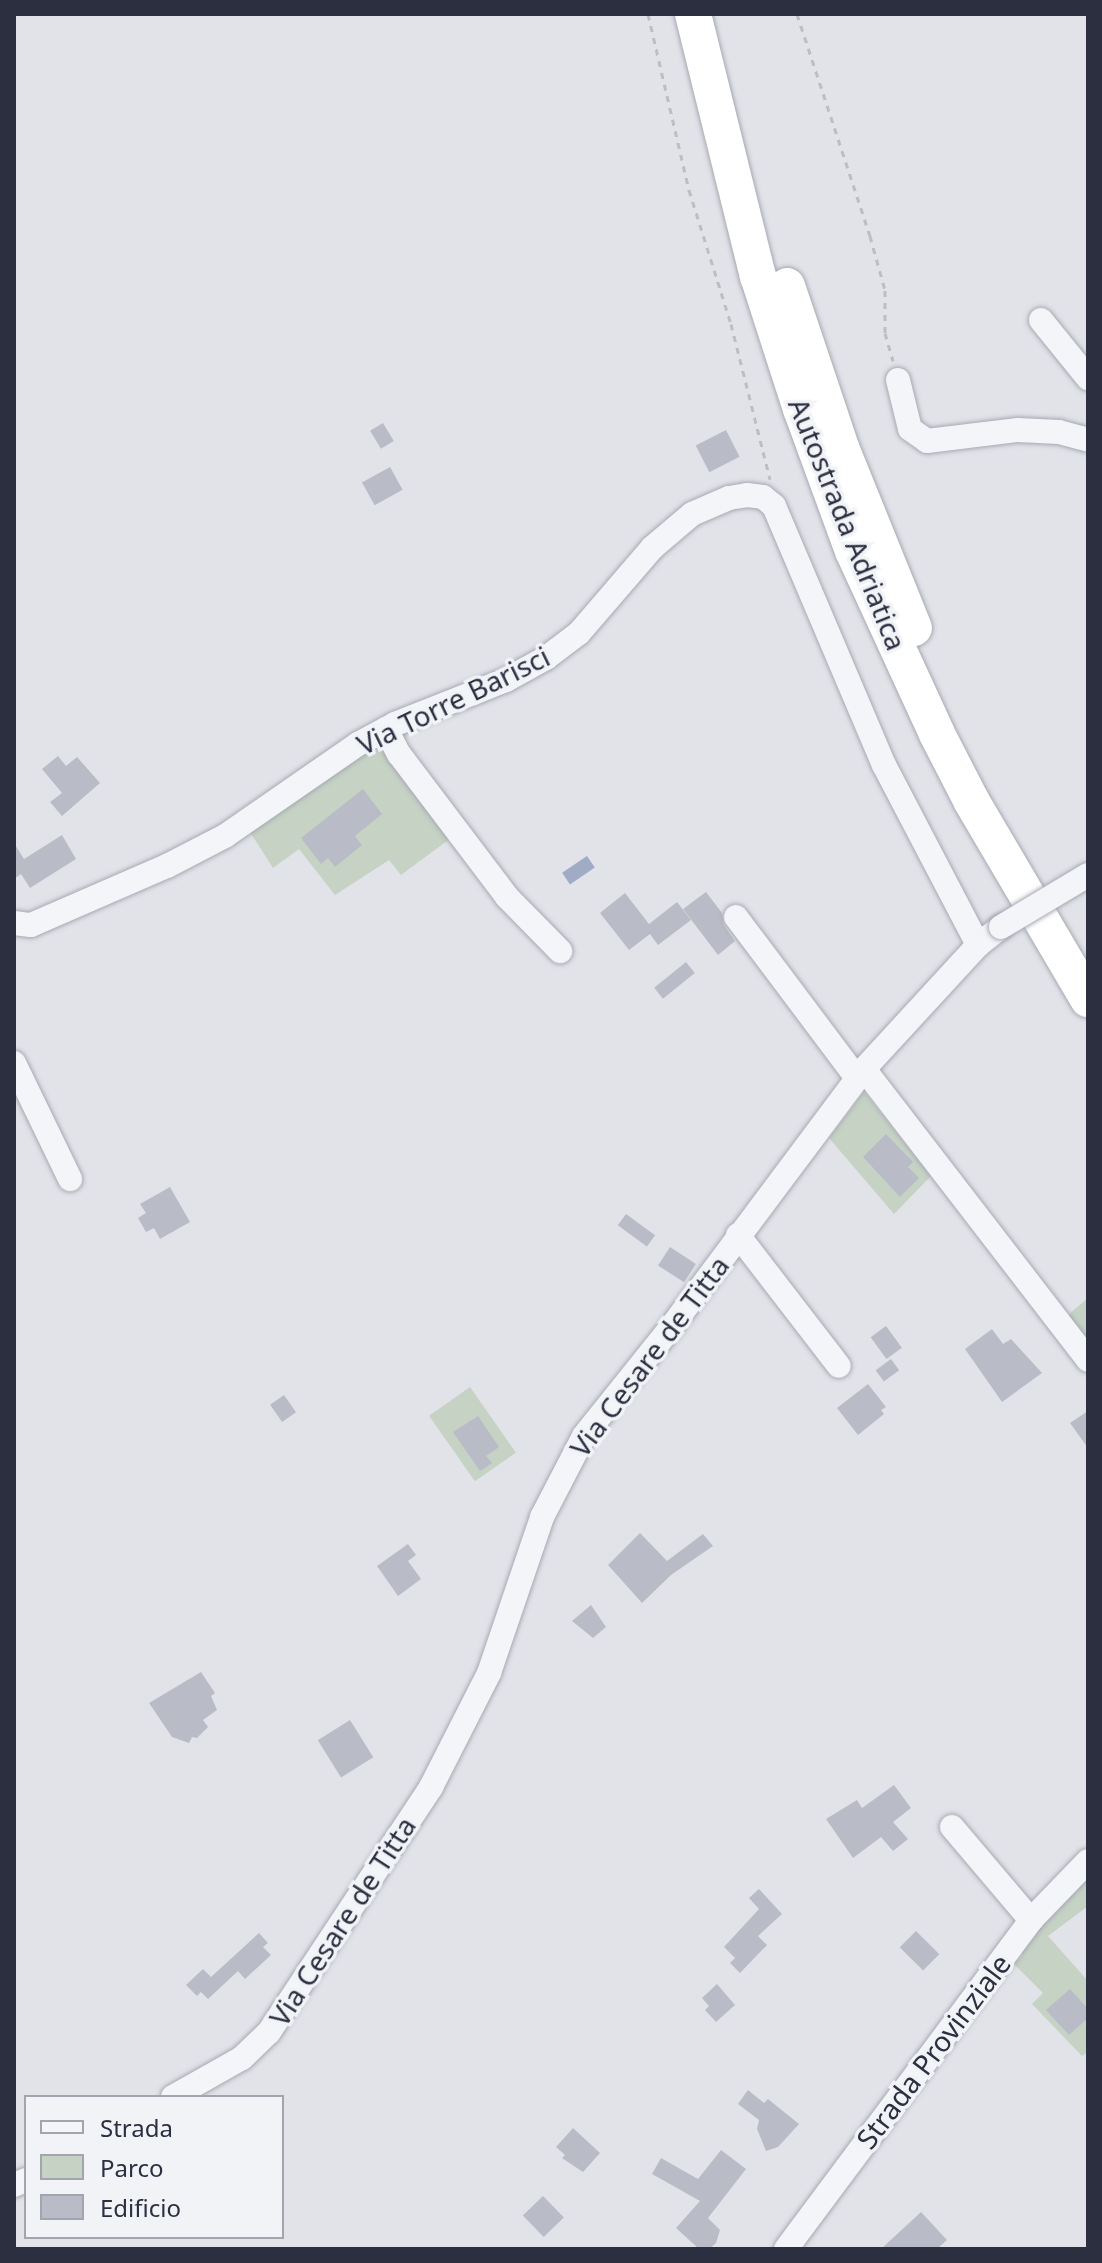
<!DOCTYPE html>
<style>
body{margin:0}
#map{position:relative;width:1102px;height:2263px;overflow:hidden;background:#e2e3e9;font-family:"Noto Sans",sans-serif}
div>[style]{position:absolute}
.green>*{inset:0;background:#c5d2c4;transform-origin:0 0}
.water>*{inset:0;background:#a0acc6;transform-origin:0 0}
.building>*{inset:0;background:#b9bcc6;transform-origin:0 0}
.path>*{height:3px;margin-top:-1.5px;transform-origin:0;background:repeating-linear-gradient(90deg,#bcbec4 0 6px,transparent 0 12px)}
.roads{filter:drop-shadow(0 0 2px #a7a9b3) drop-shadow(0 0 2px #a7a9b3)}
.minor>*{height:24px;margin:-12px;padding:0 12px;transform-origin:12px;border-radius:12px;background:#f4f5f8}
.highway>*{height:36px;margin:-18px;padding:0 18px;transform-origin:18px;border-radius:18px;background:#fff}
.bridges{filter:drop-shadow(0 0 2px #a7a9b3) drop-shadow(0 0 2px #a7a9b3)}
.minor-bridge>*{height:24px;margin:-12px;padding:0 12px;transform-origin:12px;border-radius:12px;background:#f4f5f8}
span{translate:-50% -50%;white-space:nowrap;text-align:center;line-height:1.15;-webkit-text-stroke:7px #f1f3f7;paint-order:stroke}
.street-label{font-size:28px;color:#2b2f40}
.frame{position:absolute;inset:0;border:16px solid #2b2f40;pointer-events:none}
.legend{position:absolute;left:24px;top:2095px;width:260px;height:144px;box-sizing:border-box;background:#f1f3f7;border:2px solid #a2a5ae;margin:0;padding:10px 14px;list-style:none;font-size:24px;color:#2b2f40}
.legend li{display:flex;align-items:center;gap:16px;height:40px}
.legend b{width:40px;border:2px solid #a2a5ae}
</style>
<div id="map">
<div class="green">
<div style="clip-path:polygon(395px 728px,455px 835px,401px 875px,389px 860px,335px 895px,299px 849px,273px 868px,248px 829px)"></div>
<div style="clip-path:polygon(864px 1092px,931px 1176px,894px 1214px,829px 1138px)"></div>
<div style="clip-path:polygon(1088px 1298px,1088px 1350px,1062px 1320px)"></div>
<div style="left:470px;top:1387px;width:80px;height:50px;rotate:55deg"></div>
<div style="clip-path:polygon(1088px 1874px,1088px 1906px,1048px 1936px,1088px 1981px,1088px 2052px,1082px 2056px,1032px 2004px,1043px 1993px,1014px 1964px,1023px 1955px,1019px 1950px)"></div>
</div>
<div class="water">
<div style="left:587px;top:856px;width:14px;height:30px;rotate:56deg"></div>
</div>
<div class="building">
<div style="left:383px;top:423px;width:21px;height:15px;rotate:59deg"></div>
<div style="left:726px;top:430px;width:30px;height:34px;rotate:63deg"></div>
<div style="left:390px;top:467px;width:26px;height:32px;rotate:61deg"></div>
<div style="clip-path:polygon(58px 756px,66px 766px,77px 757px,100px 783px,62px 816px,50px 802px,62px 793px,42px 769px)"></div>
<div style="clip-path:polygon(363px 789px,382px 814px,355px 836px,362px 845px,335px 867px,328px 858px,321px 864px,301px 838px)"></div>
<div style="clip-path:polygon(62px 835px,76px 859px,30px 888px,21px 874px,14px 879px,14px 843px,24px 859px)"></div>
<div style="clip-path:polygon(706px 892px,722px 913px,724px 925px,735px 941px,718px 955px,683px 909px)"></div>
<div style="clip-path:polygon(625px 893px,649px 924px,677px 902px,691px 920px,658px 945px,650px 934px,629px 950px,600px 913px)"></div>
<div style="left:686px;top:962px;width:14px;height:41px;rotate:51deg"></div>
<div style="clip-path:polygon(886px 1134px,913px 1162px,908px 1167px,919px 1178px,900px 1197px,863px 1157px)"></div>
<div style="clip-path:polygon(170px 1187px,190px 1222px,160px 1239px,154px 1228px,146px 1232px,138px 1218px,146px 1213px,140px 1204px)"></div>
<div style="left:626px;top:1214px;width:36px;height:14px;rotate:36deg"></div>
<div style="left:670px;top:1247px;width:31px;height:22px;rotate:33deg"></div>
<div style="left:886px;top:1326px;width:27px;height:19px;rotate:54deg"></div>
<div style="clip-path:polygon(992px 1329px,1003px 1344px,1011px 1339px,1042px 1373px,1002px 1402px,965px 1349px)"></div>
<div style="left:891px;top:1359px;width:14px;height:19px;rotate:54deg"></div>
<div style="clip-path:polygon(868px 1384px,886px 1407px,881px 1410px,884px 1414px,858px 1435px,837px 1408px)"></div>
<div style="left:284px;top:1395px;width:21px;height:17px;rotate:55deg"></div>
<div style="clip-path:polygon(1088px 1411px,1088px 1448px,1070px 1423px)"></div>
<div style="clip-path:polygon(478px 1416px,499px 1447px,486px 1456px,492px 1463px,480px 1471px,453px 1432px)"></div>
<div style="clip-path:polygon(640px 1533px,667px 1561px,703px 1534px,713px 1546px,671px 1575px,642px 1603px,608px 1565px)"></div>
<div style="clip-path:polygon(408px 1544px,416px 1555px,408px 1561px,421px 1579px,398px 1596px,377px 1566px)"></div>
<div style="clip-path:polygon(591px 1605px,606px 1627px,593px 1638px,572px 1621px)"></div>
<div style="clip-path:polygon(201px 1672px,215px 1693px,211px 1696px,217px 1710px,203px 1720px,208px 1727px,197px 1738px,192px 1737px,189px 1743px,172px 1737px,149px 1703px)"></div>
<div style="left:350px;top:1720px;width:44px;height:38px;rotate:58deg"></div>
<div style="clip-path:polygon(894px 1785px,911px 1808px,893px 1822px,908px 1839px,893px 1851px,881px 1837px,853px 1858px,826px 1819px,857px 1800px,862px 1808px)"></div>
<div style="clip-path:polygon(759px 1889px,782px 1914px,758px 1936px,767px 1945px,740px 1973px,730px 1963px,735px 1958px,724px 1947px,759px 1909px,749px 1898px)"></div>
<div style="left:916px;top:1931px;width:33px;height:23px;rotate:45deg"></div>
<div style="clip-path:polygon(259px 1933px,268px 1943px,263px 1947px,271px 1955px,245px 1979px,238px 1971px,208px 1999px,201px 1992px,197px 1996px,186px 1985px,203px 1969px,211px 1977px)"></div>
<div style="clip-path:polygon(717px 1984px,735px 2005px,716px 2022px,705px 2010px,709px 2006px,702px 1998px)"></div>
<div style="clip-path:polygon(1070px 1989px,1088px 2009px,1088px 2018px,1069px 2035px,1046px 2010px)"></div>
<div style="clip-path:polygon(748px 2090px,764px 2103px,768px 2099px,799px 2124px,778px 2147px,766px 2151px,757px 2129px,759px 2120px,738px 2104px)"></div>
<div style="clip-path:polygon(573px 2128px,600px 2153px,583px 2172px,562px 2158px,565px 2155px,556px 2147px)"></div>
<div style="clip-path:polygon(721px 2150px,746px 2169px,708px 2218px,720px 2230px,716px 2243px,709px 2249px,699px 2249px,676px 2228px,700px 2201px,652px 2174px,661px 2158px,698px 2179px)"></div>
<div style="left:543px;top:2196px;width:30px;height:28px;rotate:46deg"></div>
<div style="clip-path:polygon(921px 2212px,947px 2240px,937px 2249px,881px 2249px)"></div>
</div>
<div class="path">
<div style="left:648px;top:14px;width:181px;rotate:76.9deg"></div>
<div style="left:689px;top:190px;width:140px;rotate:72.6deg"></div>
<div style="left:731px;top:324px;width:160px;rotate:75.9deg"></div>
<div style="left:797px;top:14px;width:234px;rotate:71.8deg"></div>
<div style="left:870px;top:236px;width:56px;rotate:74.5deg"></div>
<div style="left:885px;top:290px;width:43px;rotate:90deg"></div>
<div style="left:885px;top:333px;width:29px;rotate:74deg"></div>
</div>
<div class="roads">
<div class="minor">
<div style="left:1041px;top:320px;width:75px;rotate:51deg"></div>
<div style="left:898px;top:380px;width:50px;rotate:76.2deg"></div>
<div style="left:910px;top:429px;width:21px;rotate:35deg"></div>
<div style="left:927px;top:441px;width:92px;rotate:-6.9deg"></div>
<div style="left:1018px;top:430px;width:41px;rotate:2.8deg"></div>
<div style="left:1059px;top:432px;width:30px;rotate:15deg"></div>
<div style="left:386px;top:729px;width:28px;rotate:63deg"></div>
<div style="left:399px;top:754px;width:179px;rotate:52.9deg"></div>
<div style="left:507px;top:897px;width:76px;rotate:45.5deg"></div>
<div style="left:736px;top:917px;width:201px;rotate:53.1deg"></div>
<div style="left:14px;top:923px;width:17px;rotate:7deg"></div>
<div style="left:31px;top:925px;width:148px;rotate:-23.5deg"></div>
<div style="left:167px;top:866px;width:65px;rotate:-27.3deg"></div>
<div style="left:225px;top:836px;width:162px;rotate:-34.7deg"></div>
<div style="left:358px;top:744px;width:42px;rotate:-28.4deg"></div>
<div style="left:395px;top:724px;width:119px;rotate:-21.6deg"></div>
<div style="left:506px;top:680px;width:46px;rotate:-28.8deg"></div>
<div style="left:546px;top:658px;width:41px;rotate:-37.1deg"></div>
<div style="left:579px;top:633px;width:112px;rotate:-49.3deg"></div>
<div style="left:652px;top:548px;width:52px;rotate:-40.4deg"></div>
<div style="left:692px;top:514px;width:40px;rotate:-23.4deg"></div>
<div style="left:729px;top:498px;width:18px;rotate:-9deg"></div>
<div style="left:747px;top:495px;width:16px;rotate:7deg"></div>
<div style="left:763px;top:497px;width:14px;rotate:39deg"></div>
<div style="left:774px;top:506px;width:281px;rotate:67deg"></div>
<div style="left:884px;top:765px;width:203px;rotate:62.4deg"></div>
<div style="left:14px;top:1063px;width:129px;rotate:64.2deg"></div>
<div style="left:864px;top:1069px;width:367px;rotate:52.4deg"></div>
<div style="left:738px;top:1235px;width:165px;rotate:52.4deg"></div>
<div style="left:952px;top:1827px;width:122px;rotate:49.7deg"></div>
<div style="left:173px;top:2097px;width:79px;rotate:-29.5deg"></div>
<div style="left:242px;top:2058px;width:37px;rotate:-44deg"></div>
<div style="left:269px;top:2032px;width:294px;rotate:-56.5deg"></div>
<div style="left:431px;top:1787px;width:128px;rotate:-63deg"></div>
<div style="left:489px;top:1673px;width:165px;rotate:-71.2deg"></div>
<div style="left:542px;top:1517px;width:91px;rotate:-62.6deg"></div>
<div style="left:584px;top:1436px;width:141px;rotate:-51.3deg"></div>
<div style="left:672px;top:1326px;width:321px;rotate:-53.2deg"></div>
<div style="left:864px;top:1069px;width:168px;rotate:-47.4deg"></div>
<div style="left:978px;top:945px;width:29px;rotate:-38deg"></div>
<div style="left:14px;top:2185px;width:13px;rotate:-23deg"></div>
<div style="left:786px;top:2249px;width:410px;rotate:-53.3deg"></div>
<div style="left:1031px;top:1920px;width:82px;rotate:-46deg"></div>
</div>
<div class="highway">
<div style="left:693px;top:14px;width:270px;rotate:76.1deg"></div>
<div style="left:758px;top:276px;width:140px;rotate:72.1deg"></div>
<div style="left:801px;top:409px;width:151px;rotate:69.9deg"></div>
<div style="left:853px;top:551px;width:201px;rotate:65.3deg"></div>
<div style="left:937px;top:734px;width:76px;rotate:62.8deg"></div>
<div style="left:972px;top:802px;width:229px;rotate:59.5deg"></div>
<div style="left:787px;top:286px;width:173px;rotate:71.5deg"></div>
<div style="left:842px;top:450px;width:192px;rotate:68deg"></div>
</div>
</div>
<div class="bridges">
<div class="minor-bridge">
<div style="left:1001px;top:927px;width:101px;rotate:-30.9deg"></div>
</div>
</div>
<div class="street-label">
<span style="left:848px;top:524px;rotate:68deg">Autostrada Adriatica</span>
<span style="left:453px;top:700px;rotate:-26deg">Via Torre Barisci</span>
<span style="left:649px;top:1356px;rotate:-53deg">Via Cesare de Titta</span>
<span style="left:342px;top:1921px;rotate:-57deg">Via Cesare de Titta</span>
<span style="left:933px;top:2051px;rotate:-53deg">Strada Provinziale</span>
</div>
<div class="frame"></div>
<ul class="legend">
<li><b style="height:10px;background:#f4f5f8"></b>Strada</li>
<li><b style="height:22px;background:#c5d2c4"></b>Parco</li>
<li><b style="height:22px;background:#b9bcc6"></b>Edificio</li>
</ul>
</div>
